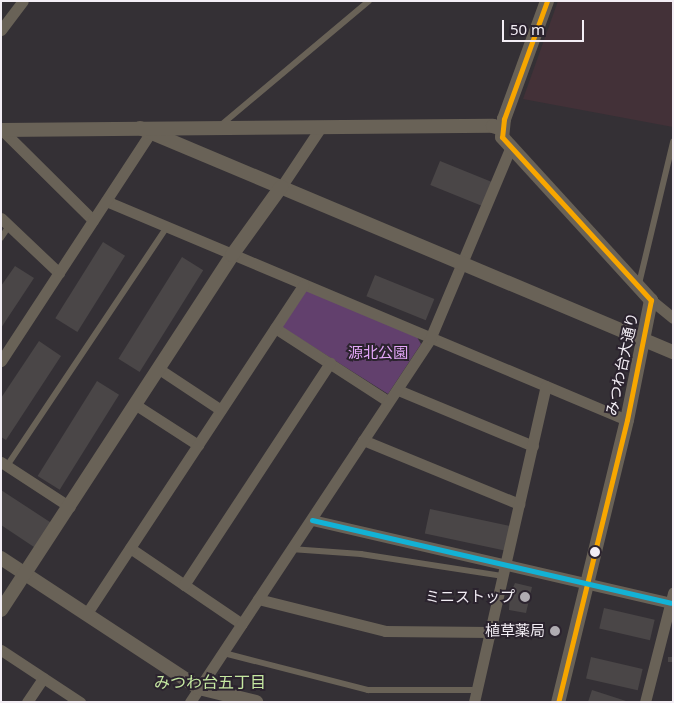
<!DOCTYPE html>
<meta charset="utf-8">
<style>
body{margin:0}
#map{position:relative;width:674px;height:703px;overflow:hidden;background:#343035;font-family:"Noto Sans","Noto Sans JP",sans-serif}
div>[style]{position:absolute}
.industrial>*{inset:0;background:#433138}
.green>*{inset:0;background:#62406d}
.building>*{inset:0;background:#4a4647;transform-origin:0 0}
.service>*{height:5.5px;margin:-2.75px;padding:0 2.75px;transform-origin:2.75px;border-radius:2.75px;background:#696257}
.minor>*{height:11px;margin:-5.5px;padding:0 5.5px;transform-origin:5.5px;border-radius:5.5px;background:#696257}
.tertiary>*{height:14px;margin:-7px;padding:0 7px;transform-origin:7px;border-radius:7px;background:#696257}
.bus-1>*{height:5px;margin:-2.5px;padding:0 2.5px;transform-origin:2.5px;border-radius:2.5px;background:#f7a600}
.bus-2>*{height:5px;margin:-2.5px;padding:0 2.5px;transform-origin:2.5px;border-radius:2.5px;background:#13b2d5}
.dots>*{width:14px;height:14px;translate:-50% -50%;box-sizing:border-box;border:2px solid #2b232e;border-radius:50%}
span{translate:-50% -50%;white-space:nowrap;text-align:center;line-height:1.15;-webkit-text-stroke:4px #2b232e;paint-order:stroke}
.park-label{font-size:15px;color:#e3a6f8}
.street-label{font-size:15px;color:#f3eef5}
.poi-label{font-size:15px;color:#f3eef5}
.right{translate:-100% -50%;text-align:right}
.neighbourhood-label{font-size:16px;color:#c5e8a1}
.frame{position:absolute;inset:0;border:2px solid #f3eef5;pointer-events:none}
.scale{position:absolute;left:502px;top:20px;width:82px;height:22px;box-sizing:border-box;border:2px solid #f3eef5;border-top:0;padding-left:6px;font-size:15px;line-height:18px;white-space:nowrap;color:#f3eef5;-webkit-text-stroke:4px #2b232e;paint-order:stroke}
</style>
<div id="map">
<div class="industrial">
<div style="clip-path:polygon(558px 1px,673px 1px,673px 127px,523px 99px)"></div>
</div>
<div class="green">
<div style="clip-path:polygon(309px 290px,417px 337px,421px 344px,388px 394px,280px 326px,304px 291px)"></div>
</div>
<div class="building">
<div style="left:440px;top:161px;width:58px;height:26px;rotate:22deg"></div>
<div style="left:103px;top:242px;width:26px;height:90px;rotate:32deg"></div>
<div style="left:182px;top:257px;width:25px;height:120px;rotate:32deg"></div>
<div style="clip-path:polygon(15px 266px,34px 278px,1px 328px,1px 286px)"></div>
<div style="left:375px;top:275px;width:64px;height:23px;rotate:22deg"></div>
<div style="clip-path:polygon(39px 341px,61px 356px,6px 440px,1px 437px,1px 398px)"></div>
<div style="left:97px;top:381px;width:26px;height:112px;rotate:32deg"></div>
<div style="clip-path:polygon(1px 490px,53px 524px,37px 549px,1px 525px)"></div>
<div style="left:430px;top:509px;width:84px;height:25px;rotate:12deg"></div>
<div style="clip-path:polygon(515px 583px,532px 587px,526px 613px,509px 610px,510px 595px)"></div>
<div style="left:604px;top:608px;width:52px;height:21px;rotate:13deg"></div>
<div style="left:591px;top:657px;width:53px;height:22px;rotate:13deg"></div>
<div style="left:668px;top:657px;width:5px;height:5px"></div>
<div style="clip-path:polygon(592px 690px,626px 701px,626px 702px,588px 702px)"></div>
</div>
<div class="service">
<div style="left:220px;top:126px;width:194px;rotate:-40deg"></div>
<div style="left:1px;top:238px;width:14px;rotate:-56deg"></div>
<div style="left:639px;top:284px;width:146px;rotate:-76.5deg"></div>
<div style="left:7px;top:466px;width:288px;rotate:-56.2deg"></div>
<div style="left:291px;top:549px;width:70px;rotate:4.1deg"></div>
<div style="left:361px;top:554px;width:144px;rotate:8.8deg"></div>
<div style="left:224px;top:653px;width:149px;rotate:14.4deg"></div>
<div style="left:368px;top:690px;width:109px"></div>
</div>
<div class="minor">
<div style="left:1px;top:30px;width:36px;rotate:-53deg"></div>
<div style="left:2px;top:130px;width:128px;rotate:44.7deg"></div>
<div style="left:281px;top:187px;width:72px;rotate:-56.3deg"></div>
<div style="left:106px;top:201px;width:565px;rotate:22.8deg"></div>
<div style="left:1px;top:218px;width:80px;rotate:43.5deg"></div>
<div style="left:651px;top:300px;width:28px;rotate:39deg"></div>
<div style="left:275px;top:328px;width:135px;rotate:32.9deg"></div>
<div style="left:1px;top:361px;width:272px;rotate:-56.8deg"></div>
<div style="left:159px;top:369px;width:74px;rotate:33.5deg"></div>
<div style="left:398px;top:390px;width:146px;rotate:22.5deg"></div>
<div style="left:136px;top:405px;width:74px;rotate:32.8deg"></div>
<div style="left:363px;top:440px;width:169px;rotate:22.3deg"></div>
<div style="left:1px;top:462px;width:82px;rotate:33.1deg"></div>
<div style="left:312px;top:520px;width:368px;rotate:13deg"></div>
<div style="left:130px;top:548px;width:135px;rotate:34.2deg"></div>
<div style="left:184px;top:585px;width:266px;rotate:-56.7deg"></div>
<div style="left:258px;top:599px;width:131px;rotate:14.1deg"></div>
<div style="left:385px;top:631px;width:105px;rotate:0.5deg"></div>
<div style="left:87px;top:613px;width:393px;rotate:-56.6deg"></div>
<div style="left:1px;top:650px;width:95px;rotate:33.4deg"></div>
<div style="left:27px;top:702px;width:29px;rotate:-56deg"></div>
<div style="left:190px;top:702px;width:435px;rotate:-56.5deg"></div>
<div style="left:430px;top:339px;width:206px;rotate:-67.2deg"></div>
<div style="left:474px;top:702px;width:324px;rotate:-77.2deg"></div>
<div style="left:645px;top:702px;width:113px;rotate:-75.6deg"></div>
</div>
<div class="tertiary">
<div style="left:547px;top:1px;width:126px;rotate:110deg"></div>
<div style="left:504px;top:119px;width:18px;rotate:96deg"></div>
<div style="left:502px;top:137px;width:221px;rotate:47.6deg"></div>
<div style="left:651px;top:300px;width:122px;rotate:101.3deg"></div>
<div style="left:627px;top:420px;width:290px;rotate:103.7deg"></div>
<div style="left:140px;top:128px;width:578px;rotate:22.8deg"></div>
<div style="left:1px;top:130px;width:492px;rotate:-0.5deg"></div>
<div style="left:493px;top:126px;width:9px;rotate:18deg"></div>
<div style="left:1px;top:558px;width:237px;rotate:33.3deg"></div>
<div style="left:199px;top:688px;width:59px;rotate:13.8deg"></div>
<div style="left:1px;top:610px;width:424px;rotate:-56.9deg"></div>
<div style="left:232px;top:255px;width:84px;rotate:-54.2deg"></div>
</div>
<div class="bus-1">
<div style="left:547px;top:1px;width:126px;rotate:110deg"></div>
<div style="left:504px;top:119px;width:18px;rotate:96deg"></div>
<div style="left:502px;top:137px;width:221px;rotate:47.6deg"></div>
<div style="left:651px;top:300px;width:122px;rotate:101.3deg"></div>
<div style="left:627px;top:420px;width:290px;rotate:103.7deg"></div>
</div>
<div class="bus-2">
<div style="left:312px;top:520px;width:368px;rotate:13deg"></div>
</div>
<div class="dots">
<div style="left:595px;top:552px;background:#f3eef5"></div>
<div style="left:525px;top:597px;background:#b0acb2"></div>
<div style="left:555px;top:631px;background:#b0acb2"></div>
</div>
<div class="park-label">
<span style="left:378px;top:353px">源北公園</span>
</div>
<div class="street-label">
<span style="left:622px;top:364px;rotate:-78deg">みつわ台大通り</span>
</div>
<div class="poi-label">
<span class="right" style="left:515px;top:597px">ミニストップ</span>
<span class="right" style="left:545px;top:631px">植草薬局</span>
</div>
<div class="neighbourhood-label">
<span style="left:210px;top:682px">みつわ台五丁目</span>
</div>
<div class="frame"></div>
<div class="scale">50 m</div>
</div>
